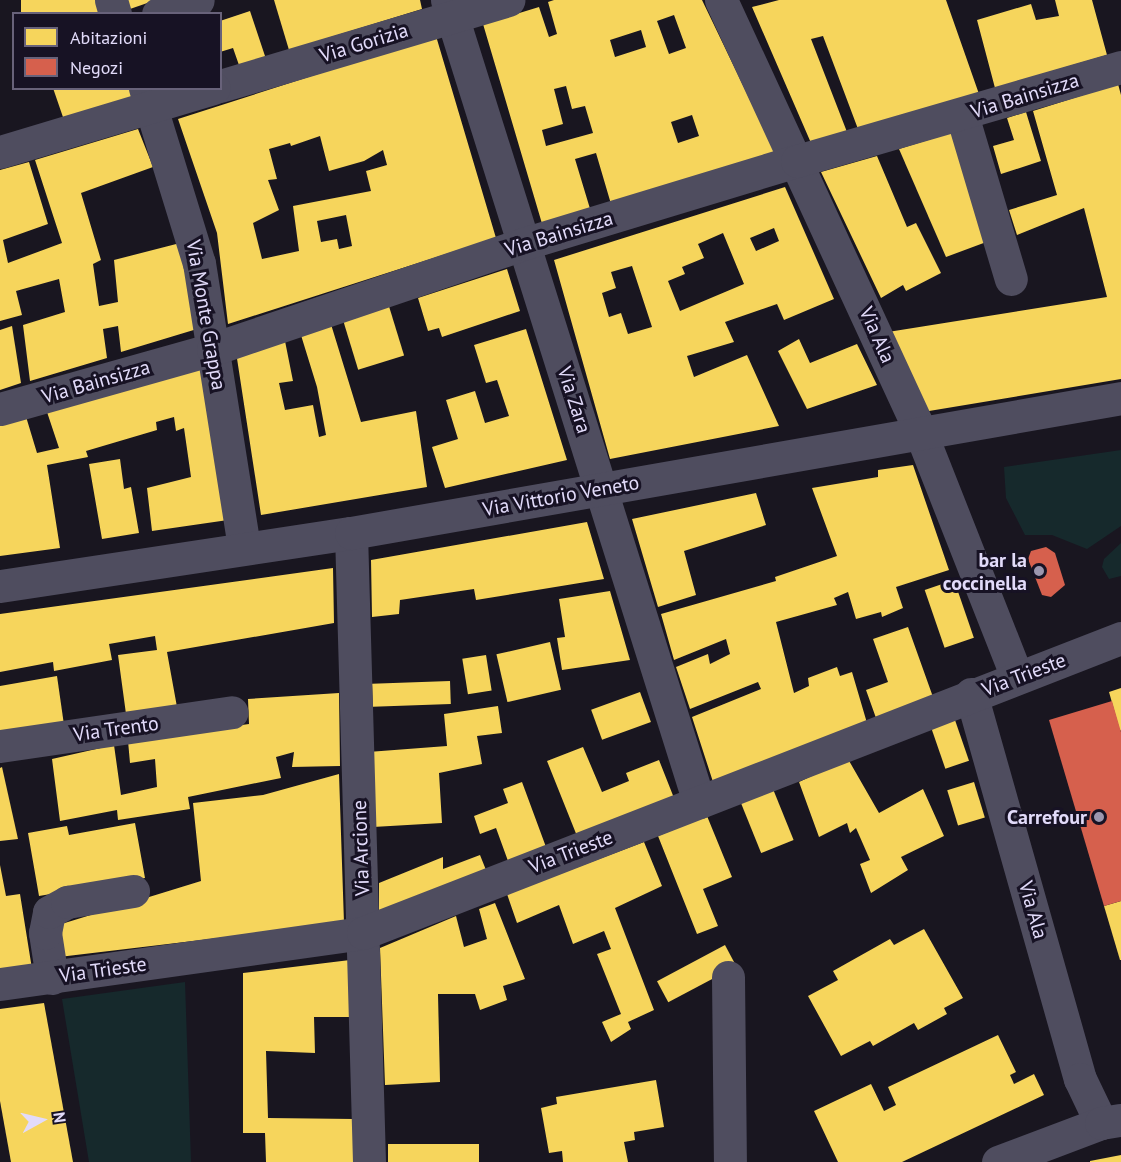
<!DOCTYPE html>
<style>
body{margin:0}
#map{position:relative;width:1121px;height:1162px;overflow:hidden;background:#191620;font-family:"PT Sans",sans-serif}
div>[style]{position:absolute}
.green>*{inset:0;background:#16292c}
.homes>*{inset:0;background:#f6d55c;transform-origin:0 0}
.shops>*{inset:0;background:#d6604d}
.street>*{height:33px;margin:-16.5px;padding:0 16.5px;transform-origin:16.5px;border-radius:16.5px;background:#4f4d5f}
.dots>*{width:16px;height:16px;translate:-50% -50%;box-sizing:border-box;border:3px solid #171224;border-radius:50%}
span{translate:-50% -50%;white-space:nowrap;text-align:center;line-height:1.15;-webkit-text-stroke:6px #171224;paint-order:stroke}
.street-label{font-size:20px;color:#e2dbfa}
.poi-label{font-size:20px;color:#e2dbfa;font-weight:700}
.right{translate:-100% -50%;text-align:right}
.legend{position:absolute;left:12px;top:12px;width:210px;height:78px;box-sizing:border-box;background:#171224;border:2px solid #68627a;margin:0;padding:8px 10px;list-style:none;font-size:18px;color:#e2dbfa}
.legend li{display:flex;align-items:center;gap:12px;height:30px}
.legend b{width:30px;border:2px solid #68627a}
.north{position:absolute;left:12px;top:1090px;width:60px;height:60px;-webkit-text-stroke:4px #171224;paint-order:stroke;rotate:82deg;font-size:16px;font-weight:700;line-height:24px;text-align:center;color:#e2dbfa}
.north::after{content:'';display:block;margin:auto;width:21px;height:27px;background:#e2dbfa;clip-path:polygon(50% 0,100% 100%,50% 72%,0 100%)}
</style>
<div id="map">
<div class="green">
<div style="clip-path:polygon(1121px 450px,1121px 526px,1087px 549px,1052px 535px,1025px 535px,1006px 498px,1004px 467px)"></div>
<div style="clip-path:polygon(1121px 543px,1121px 576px,1109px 579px,1102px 567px,1104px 559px)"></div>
<div style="clip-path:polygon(185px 982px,191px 1162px,89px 1162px,62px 999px)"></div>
</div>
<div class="homes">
<div style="left:21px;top:0;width:77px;height:15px"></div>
<div style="clip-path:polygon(127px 0,156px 0,130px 9px)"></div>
<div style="clip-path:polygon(274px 0,420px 0,422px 9px,289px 50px)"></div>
<div style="clip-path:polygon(evenodd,554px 0,702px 0,776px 154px,611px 204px,596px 153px,575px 159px,591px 212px,543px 227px,483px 24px,539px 7px,549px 37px,557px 34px,548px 2px,554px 0,674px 15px,686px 48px,669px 54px,657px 21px,674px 15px,554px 0,641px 30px,646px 47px,615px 57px,610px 40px,641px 30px,554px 0,566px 86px,572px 109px,585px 106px,593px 133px,546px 146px,542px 130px,563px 124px,554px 89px,566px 86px,554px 0,692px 115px,699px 136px,678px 143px,671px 122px,692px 115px)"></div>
<div style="clip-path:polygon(779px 0,946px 0,979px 94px,858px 129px,823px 36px,811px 39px,847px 132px,811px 143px,752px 7px)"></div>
<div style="clip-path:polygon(1055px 0,1092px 0,1107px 55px,995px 88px,977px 20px,1031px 4px,1036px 20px,1059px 16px)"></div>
<div style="clip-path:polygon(250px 11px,266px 59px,240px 68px,233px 48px,220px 52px,220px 21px)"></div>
<div style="clip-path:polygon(evenodd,436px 36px,496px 238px,228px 324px,217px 233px,178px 119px,436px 36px,320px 136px,329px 171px,364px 161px,383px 150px,387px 165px,366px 171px,371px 191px,293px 206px,299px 251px,262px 259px,253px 223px,279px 210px,268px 180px,277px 179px,269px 149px,290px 143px,291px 146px,320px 136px,436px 36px,346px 215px,352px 246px,339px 249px,337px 239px,321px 242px,317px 221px,346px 215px)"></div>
<div style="clip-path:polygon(1118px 84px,1121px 95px,1121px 379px,923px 412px,888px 332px,1107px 297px,1084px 208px,1017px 235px,1009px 210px,1057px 195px,1033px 111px)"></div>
<div style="clip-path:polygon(53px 88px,129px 88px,133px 100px,65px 123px)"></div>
<div style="clip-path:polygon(1026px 112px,1041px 161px,1001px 174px,993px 146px,1014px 140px,1007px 118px)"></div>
<div style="clip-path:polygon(138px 129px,153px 167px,81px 193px,101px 260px,93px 264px,99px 306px,118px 302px,114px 260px,184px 242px,197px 329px,121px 352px,118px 326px,103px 329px,107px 358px,30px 381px,23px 325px,65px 312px,59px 279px,16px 291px,22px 315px,0 321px,0 170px,29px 162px,48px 224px,3px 240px,8px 263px,62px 243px,35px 160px)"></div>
<div style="clip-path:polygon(957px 131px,989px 241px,946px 257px,899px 149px)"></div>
<div style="clip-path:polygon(877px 156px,907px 227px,916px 223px,941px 273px,906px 291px,903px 285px,881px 298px,821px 172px)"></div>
<div style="clip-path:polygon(evenodd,785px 187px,834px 299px,784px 320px,777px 304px,725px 322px,734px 342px,687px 356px,694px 377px,747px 355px,779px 426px,610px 459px,554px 260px,785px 187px,774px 228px,779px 241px,756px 251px,750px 238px,774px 228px,785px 187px,723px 233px,744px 284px,680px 311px,668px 281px,685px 274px,682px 267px,704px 258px,698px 244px,723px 233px,785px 187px,632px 266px,652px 327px,628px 334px,621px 313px,609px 317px,602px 293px,616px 288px,611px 272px,632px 266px)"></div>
<div style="clip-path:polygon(507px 269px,520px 311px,442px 337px,439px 328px,428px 331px,418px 298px)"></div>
<div style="left:388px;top:303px;width:55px;height:48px;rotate:73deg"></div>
<div style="clip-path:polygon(330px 321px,361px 422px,416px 411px,427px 487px,261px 515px,236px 352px,284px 336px,293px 381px,279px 383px,285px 410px,313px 405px,319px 437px,326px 435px,317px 387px,300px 332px)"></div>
<div style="clip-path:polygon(12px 326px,21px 383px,0 390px,0 330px)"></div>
<div style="clip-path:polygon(526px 329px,567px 460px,445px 488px,432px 447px,458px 439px,446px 400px,475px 391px,485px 423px,509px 416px,497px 380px,486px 383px,474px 345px)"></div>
<div style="clip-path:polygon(799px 339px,810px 363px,857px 344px,877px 385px,807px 409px,778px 351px)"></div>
<div style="clip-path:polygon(202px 358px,228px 520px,152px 531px,147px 488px,191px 477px,184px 428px,176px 431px,174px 417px,156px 422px,157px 430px,86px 451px,88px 457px,47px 465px,60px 548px,0 556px,0 418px,24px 410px,37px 453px,59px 448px,45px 406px)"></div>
<div style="clip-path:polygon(120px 459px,124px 489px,131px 487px,139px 533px,102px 539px,89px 464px)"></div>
<div style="clip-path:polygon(913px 465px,949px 570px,896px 587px,903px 608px,882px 617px,881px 612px,856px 619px,848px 592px,834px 598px,837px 605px,776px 622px,794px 693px,809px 686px,808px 678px,837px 667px,840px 676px,852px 672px,867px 723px,714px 785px,692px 717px,761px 689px,758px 682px,690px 709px,676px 667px,708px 654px,710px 664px,730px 654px,726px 639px,674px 660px,661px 614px,776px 581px,775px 577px,837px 556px,812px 488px,878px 477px,878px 470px)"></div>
<div style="clip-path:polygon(756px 493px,766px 525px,684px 551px,696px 595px,658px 607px,632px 519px)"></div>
<div style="clip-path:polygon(587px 522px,604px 579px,476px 600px,474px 589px,400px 600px,399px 614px,372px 617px,371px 560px)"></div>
<div style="clip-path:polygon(333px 568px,334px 623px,167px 652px,177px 707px,126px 714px,118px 655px,157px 650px,155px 636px,109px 644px,112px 660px,54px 671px,53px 662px,0 672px,0 614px)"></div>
<div style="left:954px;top:580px;width:61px;height:31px;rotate:71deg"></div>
<div style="clip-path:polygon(610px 591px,630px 660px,562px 670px,557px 638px,565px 637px,559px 599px)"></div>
<div style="clip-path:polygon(908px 627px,933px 697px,876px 718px,866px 690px,888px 682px,873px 639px)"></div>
<div style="left:550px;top:642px;width:49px;height:55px;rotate:77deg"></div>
<div style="left:486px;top:655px;width:36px;height:24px;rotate:81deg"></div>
<div style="clip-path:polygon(57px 676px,64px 725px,0 736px,0 686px)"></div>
<div style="left:450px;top:681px;width:23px;height:78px;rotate:88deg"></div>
<div style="clip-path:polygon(1121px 688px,1121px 730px,1120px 731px,1109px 692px)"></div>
<div style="left:640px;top:692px;width:32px;height:52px;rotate:70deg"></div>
<div style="clip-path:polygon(339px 693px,340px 766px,292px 767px,294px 752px,276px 757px,281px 778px,188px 797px,190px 809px,118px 820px,117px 810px,60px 821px,52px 759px,114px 745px,121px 795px,157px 787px,155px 759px,130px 763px,128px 741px,249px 724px,248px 699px)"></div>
<div style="clip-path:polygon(498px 706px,502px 733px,477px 736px,482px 764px,439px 773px,442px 823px,373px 827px,368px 752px,447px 746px,444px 714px)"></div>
<div style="left:955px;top:720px;width:43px;height:25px;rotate:71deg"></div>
<div style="clip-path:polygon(583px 747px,602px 792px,629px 781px,626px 773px,659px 760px,674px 798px,577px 836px,547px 761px)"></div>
<div style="clip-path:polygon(848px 759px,879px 813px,923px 789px,944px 836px,901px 857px,908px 870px,871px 893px,860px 864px,870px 860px,856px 828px,850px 833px,847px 823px,819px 837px,799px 782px)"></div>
<div style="clip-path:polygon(2px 767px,18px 839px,0 841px,0 768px)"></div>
<div style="clip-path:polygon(339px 774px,344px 923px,59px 957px,55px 926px,201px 881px,193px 803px,263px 795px)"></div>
<div style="clip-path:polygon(522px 782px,546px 847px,508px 861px,496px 828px,480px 834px,474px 816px,508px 803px,503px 789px)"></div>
<div style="left:974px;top:782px;width:37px;height:28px;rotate:73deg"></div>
<div style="left:773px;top:789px;width:55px;height:35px;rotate:68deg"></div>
<div style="clip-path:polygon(707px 816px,732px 877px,703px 889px,718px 926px,697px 934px,658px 836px)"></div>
<div style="clip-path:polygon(135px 823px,145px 878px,39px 896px,28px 833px,67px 826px,69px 835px)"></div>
<div style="clip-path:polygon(644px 842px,662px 886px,615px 908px,654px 1010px,628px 1022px,631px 1029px,611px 1042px,602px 1022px,621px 1014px,597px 954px,611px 949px,604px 931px,573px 944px,559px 905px,517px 923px,507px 894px)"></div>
<div style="clip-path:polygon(480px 855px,488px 875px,379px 918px,379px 883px,443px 857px,443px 869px)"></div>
<div style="clip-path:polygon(0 865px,6px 896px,20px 894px,32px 969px,0 974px)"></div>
<div style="clip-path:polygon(1121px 901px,1121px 960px,1120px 960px,1104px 906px)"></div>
<div style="clip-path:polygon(495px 903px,525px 979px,503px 986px,507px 1000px,480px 1010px,475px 994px,438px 994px,440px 1082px,385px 1085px,380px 948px,456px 916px,464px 947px,487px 939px,479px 909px)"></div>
<div style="clip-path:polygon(924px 929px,963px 998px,944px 1008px,947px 1014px,918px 1030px,914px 1023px,873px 1046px,870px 1041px,841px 1056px,808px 996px,838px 980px,833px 971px,890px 939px,894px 945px)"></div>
<div style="left:725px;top:945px;width:24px;height:77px;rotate:62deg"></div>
<div style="clip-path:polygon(350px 960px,349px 1017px,314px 1017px,315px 1053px,266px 1051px,268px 1118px,354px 1119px,355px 1162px,266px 1162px,265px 1133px,243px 1133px,243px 973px)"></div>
<div style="clip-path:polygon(44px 1003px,73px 1162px,11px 1162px,0 1101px,0 1009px)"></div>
<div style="clip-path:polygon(998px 1035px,1016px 1072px,1010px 1075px,1014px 1084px,1034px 1074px,1044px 1095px,902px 1162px,838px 1162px,814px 1111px,871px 1084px,884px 1111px,896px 1105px,888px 1087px)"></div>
<div style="clip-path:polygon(656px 1080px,664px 1127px,634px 1132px,635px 1140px,624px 1142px,628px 1162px,563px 1162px,562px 1151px,549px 1153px,541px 1108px,557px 1104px,556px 1097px)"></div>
<div style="left:388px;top:1144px;width:91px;height:18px"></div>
<div style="clip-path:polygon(1121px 1155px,1121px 1162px,1090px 1162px,1090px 1161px)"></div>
</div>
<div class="shops">
<div style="clip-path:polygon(1046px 547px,1055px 553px,1065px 585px,1051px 597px,1042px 595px,1028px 559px,1031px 551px)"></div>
<div style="clip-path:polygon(1112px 701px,1121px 732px,1121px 901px,1104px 906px,1049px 720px)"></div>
</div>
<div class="street">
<div style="left:111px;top:0;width:15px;rotate:74deg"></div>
<div style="left:447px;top:0;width:841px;rotate:72.56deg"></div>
<div style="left:721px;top:0;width:480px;rotate:65.2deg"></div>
<div style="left:922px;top:436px;width:259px;rotate:68.5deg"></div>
<div style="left:158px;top:14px;width:42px;rotate:-19.3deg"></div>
<div style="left:220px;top:86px;width:301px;rotate:-16.6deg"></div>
<div style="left:145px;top:88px;width:183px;rotate:72.9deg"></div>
<div style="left:199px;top:263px;width:288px;rotate:81deg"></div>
<div style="left:962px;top:115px;width:171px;rotate:73.4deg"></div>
<div style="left:0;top:152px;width:223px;rotate:-16.7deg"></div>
<div style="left:0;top:409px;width:221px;rotate:-15.7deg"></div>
<div style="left:213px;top:349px;width:327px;rotate:-18.7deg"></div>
<div style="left:523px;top:244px;width:286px;rotate:-16.9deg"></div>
<div style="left:797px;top:161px;width:337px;rotate:-16.2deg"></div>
<div style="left:351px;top:533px;width:629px;rotate:88.36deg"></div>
<div style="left:0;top:586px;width:355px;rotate:-8.6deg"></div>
<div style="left:351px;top:533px;width:782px;rotate:-9.94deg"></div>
<div style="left:971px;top:694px;width:400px;rotate:74.2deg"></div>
<div style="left:1080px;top:1079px;width:49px;rotate:64.5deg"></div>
<div style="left:0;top:746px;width:234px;rotate:-8.3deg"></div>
<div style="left:728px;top:977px;width:185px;rotate:89.4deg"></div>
<div style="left:52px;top:978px;width:46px;rotate:-98.8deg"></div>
<div style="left:45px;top:933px;width:21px;rotate:-79deg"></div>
<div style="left:49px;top:912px;width:21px;rotate:-29deg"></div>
<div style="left:67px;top:902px;width:67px;rotate:-9.5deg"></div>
<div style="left:0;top:984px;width:367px;rotate:-8deg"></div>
<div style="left:363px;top:933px;width:813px;rotate:-21.27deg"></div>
<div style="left:998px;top:1162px;width:110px;rotate:-20.7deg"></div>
<div style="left:1101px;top:1123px;width:19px;rotate:-9deg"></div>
</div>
<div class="dots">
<div style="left:1039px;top:571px;background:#9c96ae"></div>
<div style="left:1099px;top:817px;background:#9c96ae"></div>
</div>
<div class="street-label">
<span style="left:364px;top:43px;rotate:-17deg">Via Gorizia</span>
<span style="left:1025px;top:96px;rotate:-17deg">Via Bainsizza</span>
<span style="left:559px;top:234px;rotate:-17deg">Via Bainsizza</span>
<span style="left:206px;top:315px;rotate:80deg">Via Monte Grappa</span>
<span style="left:877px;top:335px;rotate:66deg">Via Ala</span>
<span style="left:96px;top:382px;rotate:-16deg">Via Bainsizza</span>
<span style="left:574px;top:400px;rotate:72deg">Via Zara</span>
<span style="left:561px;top:496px;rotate:-10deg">Via Vittorio Veneto</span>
<span style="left:1024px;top:675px;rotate:-21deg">Via Trieste</span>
<span style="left:116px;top:729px;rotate:-8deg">Via Trento</span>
<span style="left:361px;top:848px;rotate:-92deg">Via Arcione</span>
<span style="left:571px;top:852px;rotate:-21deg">Via Trieste</span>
<span style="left:1033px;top:910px;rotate:74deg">Via Ala</span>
<span style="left:103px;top:970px;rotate:-8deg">Via Trieste</span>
</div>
<div class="poi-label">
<span class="right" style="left:1027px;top:572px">bar la<br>coccinella</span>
<span class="right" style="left:1087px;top:817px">Carrefour</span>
</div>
<ul class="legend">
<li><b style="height:16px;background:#f6d55c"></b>Abitazioni</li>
<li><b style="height:16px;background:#d6604d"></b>Negozi</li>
</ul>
<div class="north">N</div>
</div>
